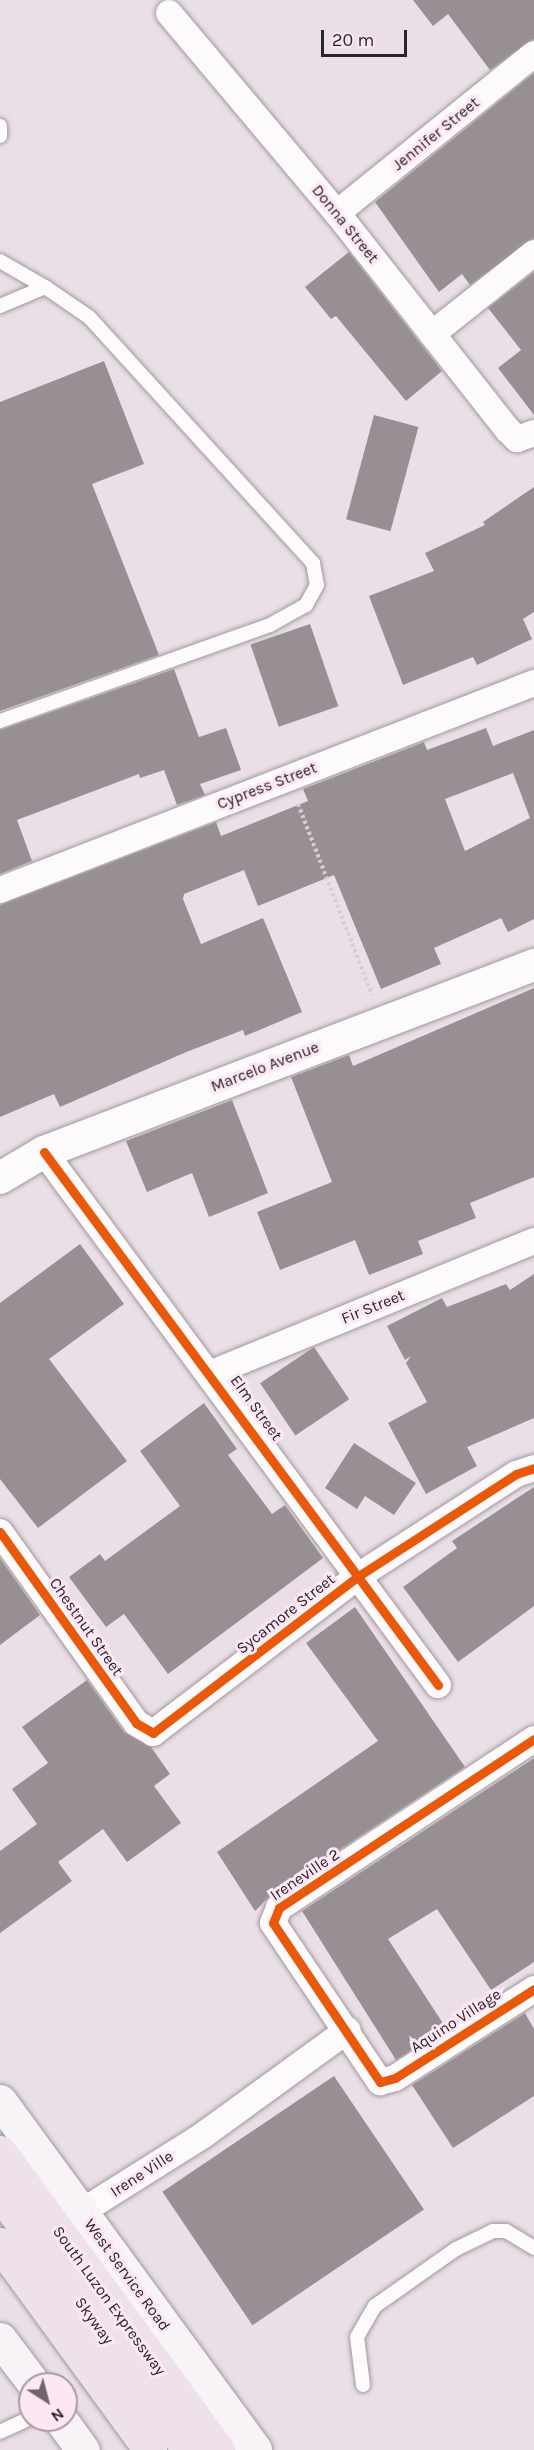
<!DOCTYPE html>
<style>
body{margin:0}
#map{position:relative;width:534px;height:2450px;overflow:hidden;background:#eadfe7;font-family:Karla,sans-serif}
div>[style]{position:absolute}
.building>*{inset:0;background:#988f95;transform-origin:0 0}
.path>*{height:4px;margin-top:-2px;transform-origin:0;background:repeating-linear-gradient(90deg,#d3d0d2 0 3px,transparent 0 6px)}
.roads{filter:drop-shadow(0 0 2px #a1999e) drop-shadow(0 0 2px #a1999e)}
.service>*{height:14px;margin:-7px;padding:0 7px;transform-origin:7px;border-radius:7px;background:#fcfafb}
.minor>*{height:26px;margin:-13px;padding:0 13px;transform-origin:13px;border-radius:13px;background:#fcfafb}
.tertiary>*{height:32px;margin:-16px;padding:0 16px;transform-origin:16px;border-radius:16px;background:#fcfafb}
.secondary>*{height:33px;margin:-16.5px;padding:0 16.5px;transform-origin:16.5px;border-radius:16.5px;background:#f8f3f6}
.motorway>*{height:33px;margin:-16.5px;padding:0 16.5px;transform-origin:16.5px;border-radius:16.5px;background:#efe1ea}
.cycleway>*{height:9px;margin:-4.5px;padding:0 4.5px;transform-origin:4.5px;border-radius:4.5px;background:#e8590c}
span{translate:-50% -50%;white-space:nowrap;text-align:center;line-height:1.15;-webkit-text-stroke:6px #fde7f5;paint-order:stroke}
.street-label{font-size:16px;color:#2b2329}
.north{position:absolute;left:18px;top:2372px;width:60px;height:60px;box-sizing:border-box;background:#fde7f5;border:2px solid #a999a3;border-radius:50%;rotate:144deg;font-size:16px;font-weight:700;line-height:24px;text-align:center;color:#2b2329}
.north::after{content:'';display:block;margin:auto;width:21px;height:27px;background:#6e656c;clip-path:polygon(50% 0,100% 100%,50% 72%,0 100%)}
.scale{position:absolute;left:321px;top:30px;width:86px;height:27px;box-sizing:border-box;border:3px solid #2b2329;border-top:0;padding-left:8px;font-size:18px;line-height:21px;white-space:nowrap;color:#2b2329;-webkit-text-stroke:4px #fde7f5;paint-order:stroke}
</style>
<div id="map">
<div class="building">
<div style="clip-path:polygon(413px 0,534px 0,534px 39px,490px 70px,448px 14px,433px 26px)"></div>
<div style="clip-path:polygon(534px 73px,534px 238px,470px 285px,462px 274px,439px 292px,375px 202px)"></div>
<div style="clip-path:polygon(349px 252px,442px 371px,406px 401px,336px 316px,331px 319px,305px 287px)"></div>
<div style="clip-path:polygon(534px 272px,534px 415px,498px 368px,521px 350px,488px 308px)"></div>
<div style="clip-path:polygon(104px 361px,144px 464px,92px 484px,159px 655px,0 711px,0 402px)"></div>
<div style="left:374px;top:415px;width:46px;height:108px;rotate:15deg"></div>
<div style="clip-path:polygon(534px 487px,534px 612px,523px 619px,532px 639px,477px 665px,473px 657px,403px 685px,369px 596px,434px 571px,425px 553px,485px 525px,483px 522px)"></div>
<div style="left:310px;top:624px;width:87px;height:63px;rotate:71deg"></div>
<div style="clip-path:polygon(174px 669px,199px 737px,226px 728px,241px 770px,200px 784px,205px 795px,177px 805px,164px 770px,140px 778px,139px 774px,17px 820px,32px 861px,0 874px,0 730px)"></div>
<div style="clip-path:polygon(evenodd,486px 728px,493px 746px,534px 730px,534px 919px,508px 932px,501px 918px,434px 948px,441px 964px,381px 989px,334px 875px,258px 906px,244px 870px,184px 894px,183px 899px,201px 944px,263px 918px,302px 1012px,245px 1036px,243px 1030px,184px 1053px,60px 1107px,54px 1094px,0 1117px,0 905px,216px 822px,221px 836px,308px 801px,303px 789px,424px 742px,427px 750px,486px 728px,513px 773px,530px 818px,465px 851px,445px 799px,513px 773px)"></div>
<div style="clip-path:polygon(534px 988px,534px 1177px,470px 1203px,476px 1218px,418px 1241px,423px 1254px,369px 1275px,355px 1240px,280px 1270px,257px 1212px,332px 1182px,291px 1077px,349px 1055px,353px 1066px)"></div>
<div style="clip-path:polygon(232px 1100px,268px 1193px,209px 1217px,192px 1173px,147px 1192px,126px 1141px)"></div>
<div style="clip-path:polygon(80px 1244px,124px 1304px,49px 1359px,127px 1461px,38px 1528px,0 1479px,0 1303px)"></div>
<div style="clip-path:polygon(534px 1274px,534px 1418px,467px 1447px,477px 1466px,426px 1494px,388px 1423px,427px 1402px,406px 1363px,411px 1356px,405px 1360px,387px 1326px,442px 1298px,447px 1307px,506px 1284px,510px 1290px)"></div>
<div style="left:314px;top:1347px;width:63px;height:65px;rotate:56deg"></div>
<div style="clip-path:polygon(204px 1403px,237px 1449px,228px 1455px,272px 1514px,285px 1505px,323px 1558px,168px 1674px,124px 1614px,106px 1627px,69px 1577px,100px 1554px,105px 1561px,180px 1506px,140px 1451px)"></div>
<div style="clip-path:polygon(354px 1443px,416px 1483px,394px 1515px,365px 1496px,357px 1509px,325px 1488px)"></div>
<div style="clip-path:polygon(534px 1487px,534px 1606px,458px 1662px,403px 1587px,457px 1548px,452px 1541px)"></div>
<div style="clip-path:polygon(0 1558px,40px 1615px,0 1645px)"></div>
<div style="clip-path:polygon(355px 1607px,465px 1767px,271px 1895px,255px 1911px,217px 1852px,378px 1741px,306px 1643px)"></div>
<div style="clip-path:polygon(87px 1680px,124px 1732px,151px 1747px,170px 1774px,154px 1786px,181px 1823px,127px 1862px,103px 1829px,58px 1862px,72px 1881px,0 1933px,0 1851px,37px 1824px,12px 1789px,48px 1763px,22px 1727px)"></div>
<div style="clip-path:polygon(534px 1758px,534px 1962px,491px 1990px,437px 1909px,388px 1939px,446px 2028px,396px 2060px,302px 1911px)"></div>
<div style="clip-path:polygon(525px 2013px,534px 2029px,534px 2096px,453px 2148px,412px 2085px)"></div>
<div style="left:334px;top:2076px;width:161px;height:207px;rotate:56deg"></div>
</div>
<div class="path">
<div style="left:298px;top:804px;width:205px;rotate:68.8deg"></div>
</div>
<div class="roads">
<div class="service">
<div style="left:0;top:126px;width:10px;rotate:90deg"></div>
<div style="left:0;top:261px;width:52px;rotate:30deg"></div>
<div style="left:0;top:306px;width:49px;rotate:-22.9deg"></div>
<div style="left:45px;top:287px;width:53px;rotate:34.3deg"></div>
<div style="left:89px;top:317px;width:333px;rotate:47.7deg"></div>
<div style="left:313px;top:563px;width:22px;rotate:80deg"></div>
<div style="left:317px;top:585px;width:23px;rotate:119deg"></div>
<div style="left:306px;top:605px;width:41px;rotate:150.9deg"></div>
<div style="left:270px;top:625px;width:287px;rotate:160.4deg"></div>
<div style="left:363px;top:2385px;width:48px;rotate:-97.1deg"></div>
<div style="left:357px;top:2337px;width:36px;rotate:-60deg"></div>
<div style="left:375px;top:2306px;width:99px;rotate:-35.1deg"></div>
<div style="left:456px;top:2249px;width:41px;rotate:-25.9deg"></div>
<div style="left:493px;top:2231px;width:13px"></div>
<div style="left:506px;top:2231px;width:33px;rotate:31deg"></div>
<div style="left:0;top:2432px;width:33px;rotate:-25deg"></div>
</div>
<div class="minor">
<div style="left:169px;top:13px;width:261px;rotate:50deg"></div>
<div style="left:337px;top:213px;width:276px;rotate:51.8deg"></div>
<div style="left:508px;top:430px;width:13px;rotate:45deg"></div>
<div style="left:517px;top:439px;width:18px;rotate:-19deg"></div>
<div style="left:337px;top:213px;width:253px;rotate:-38.9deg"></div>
<div style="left:432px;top:334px;width:130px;rotate:-38.5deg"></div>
<div style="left:0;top:890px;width:573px;rotate:-21.19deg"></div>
<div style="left:44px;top:1152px;width:663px;rotate:53.53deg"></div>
<div style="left:212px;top:1373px;width:348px;rotate:-22.3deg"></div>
<div style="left:0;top:1532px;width:234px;rotate:54.5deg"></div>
<div style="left:136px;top:1723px;width:20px;rotate:30deg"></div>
<div style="left:153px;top:1733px;width:260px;rotate:-37.4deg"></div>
<div style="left:360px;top:1575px;width:186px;rotate:-32.9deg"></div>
<div style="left:516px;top:1474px;width:19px;rotate:-18deg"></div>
<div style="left:534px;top:1739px;width:306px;rotate:146.5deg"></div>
<div style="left:279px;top:1908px;width:16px;rotate:112deg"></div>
<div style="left:273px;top:1923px;width:192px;rotate:56.1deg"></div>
<div style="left:380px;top:2082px;width:16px;rotate:-15deg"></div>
<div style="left:395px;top:2078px;width:165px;rotate:-32.6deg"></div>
<div style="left:81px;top:2212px;width:143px;rotate:-32.1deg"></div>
<div style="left:202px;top:2136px;width:180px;rotate:-36deg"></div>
</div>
<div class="tertiary">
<div style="left:0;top:1178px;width:51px;rotate:-30.6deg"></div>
<div style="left:44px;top:1152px;width:524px;rotate:-20.89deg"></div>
</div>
<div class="secondary">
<div style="left:0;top:2101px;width:432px;rotate:53.8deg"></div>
<div style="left:0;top:2339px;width:56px;rotate:52.9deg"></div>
<div style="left:61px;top:2420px;width:37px;rotate:54deg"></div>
</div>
<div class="motorway">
<div style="left:0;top:2152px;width:369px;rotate:53.8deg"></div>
<div style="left:0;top:2193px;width:319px;rotate:53.7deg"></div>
<div style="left:0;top:2244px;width:255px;rotate:53.9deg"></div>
</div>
</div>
<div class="cycleway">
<div style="left:44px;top:1152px;width:663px;rotate:53.53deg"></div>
<div style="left:0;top:1532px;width:234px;rotate:54.5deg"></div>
<div style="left:136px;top:1723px;width:20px;rotate:30deg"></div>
<div style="left:153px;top:1733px;width:260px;rotate:-37.4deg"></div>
<div style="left:360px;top:1575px;width:186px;rotate:-32.9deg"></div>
<div style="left:516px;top:1474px;width:19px;rotate:-18deg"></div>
<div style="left:534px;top:1739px;width:306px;rotate:146.5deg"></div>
<div style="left:279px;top:1908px;width:16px;rotate:112deg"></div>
<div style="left:273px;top:1923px;width:192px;rotate:56.1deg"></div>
<div style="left:380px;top:2082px;width:16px;rotate:-15deg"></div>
<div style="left:395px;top:2078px;width:165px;rotate:-32.6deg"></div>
</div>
<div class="street-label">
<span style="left:436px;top:134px;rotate:-39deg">Jennifer Street</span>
<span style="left:345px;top:224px;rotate:51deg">Donna Street</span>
<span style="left:267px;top:786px;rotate:-21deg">Cypress Street</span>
<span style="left:265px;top:1067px;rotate:-21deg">Marcelo Avenue</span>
<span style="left:373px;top:1307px;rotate:-22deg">Fir Street</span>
<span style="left:256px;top:1408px;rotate:54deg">Elm Street</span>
<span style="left:286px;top:1614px;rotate:-38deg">Sycamore Street</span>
<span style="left:86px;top:1627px;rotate:55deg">Chestnut Street</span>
<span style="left:305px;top:1875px;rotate:-34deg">Ireneville 2</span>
<span style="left:456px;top:2021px;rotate:-33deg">Aquino Village</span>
<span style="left:142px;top:2174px;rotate:-33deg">Irene Ville</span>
<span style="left:127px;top:2275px;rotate:54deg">West Service Road</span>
<span style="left:109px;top:2301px;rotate:54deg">South Luzon Expressway</span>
<span style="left:94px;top:2321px;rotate:54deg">Skyway</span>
</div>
<div class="north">N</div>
<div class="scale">20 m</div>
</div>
